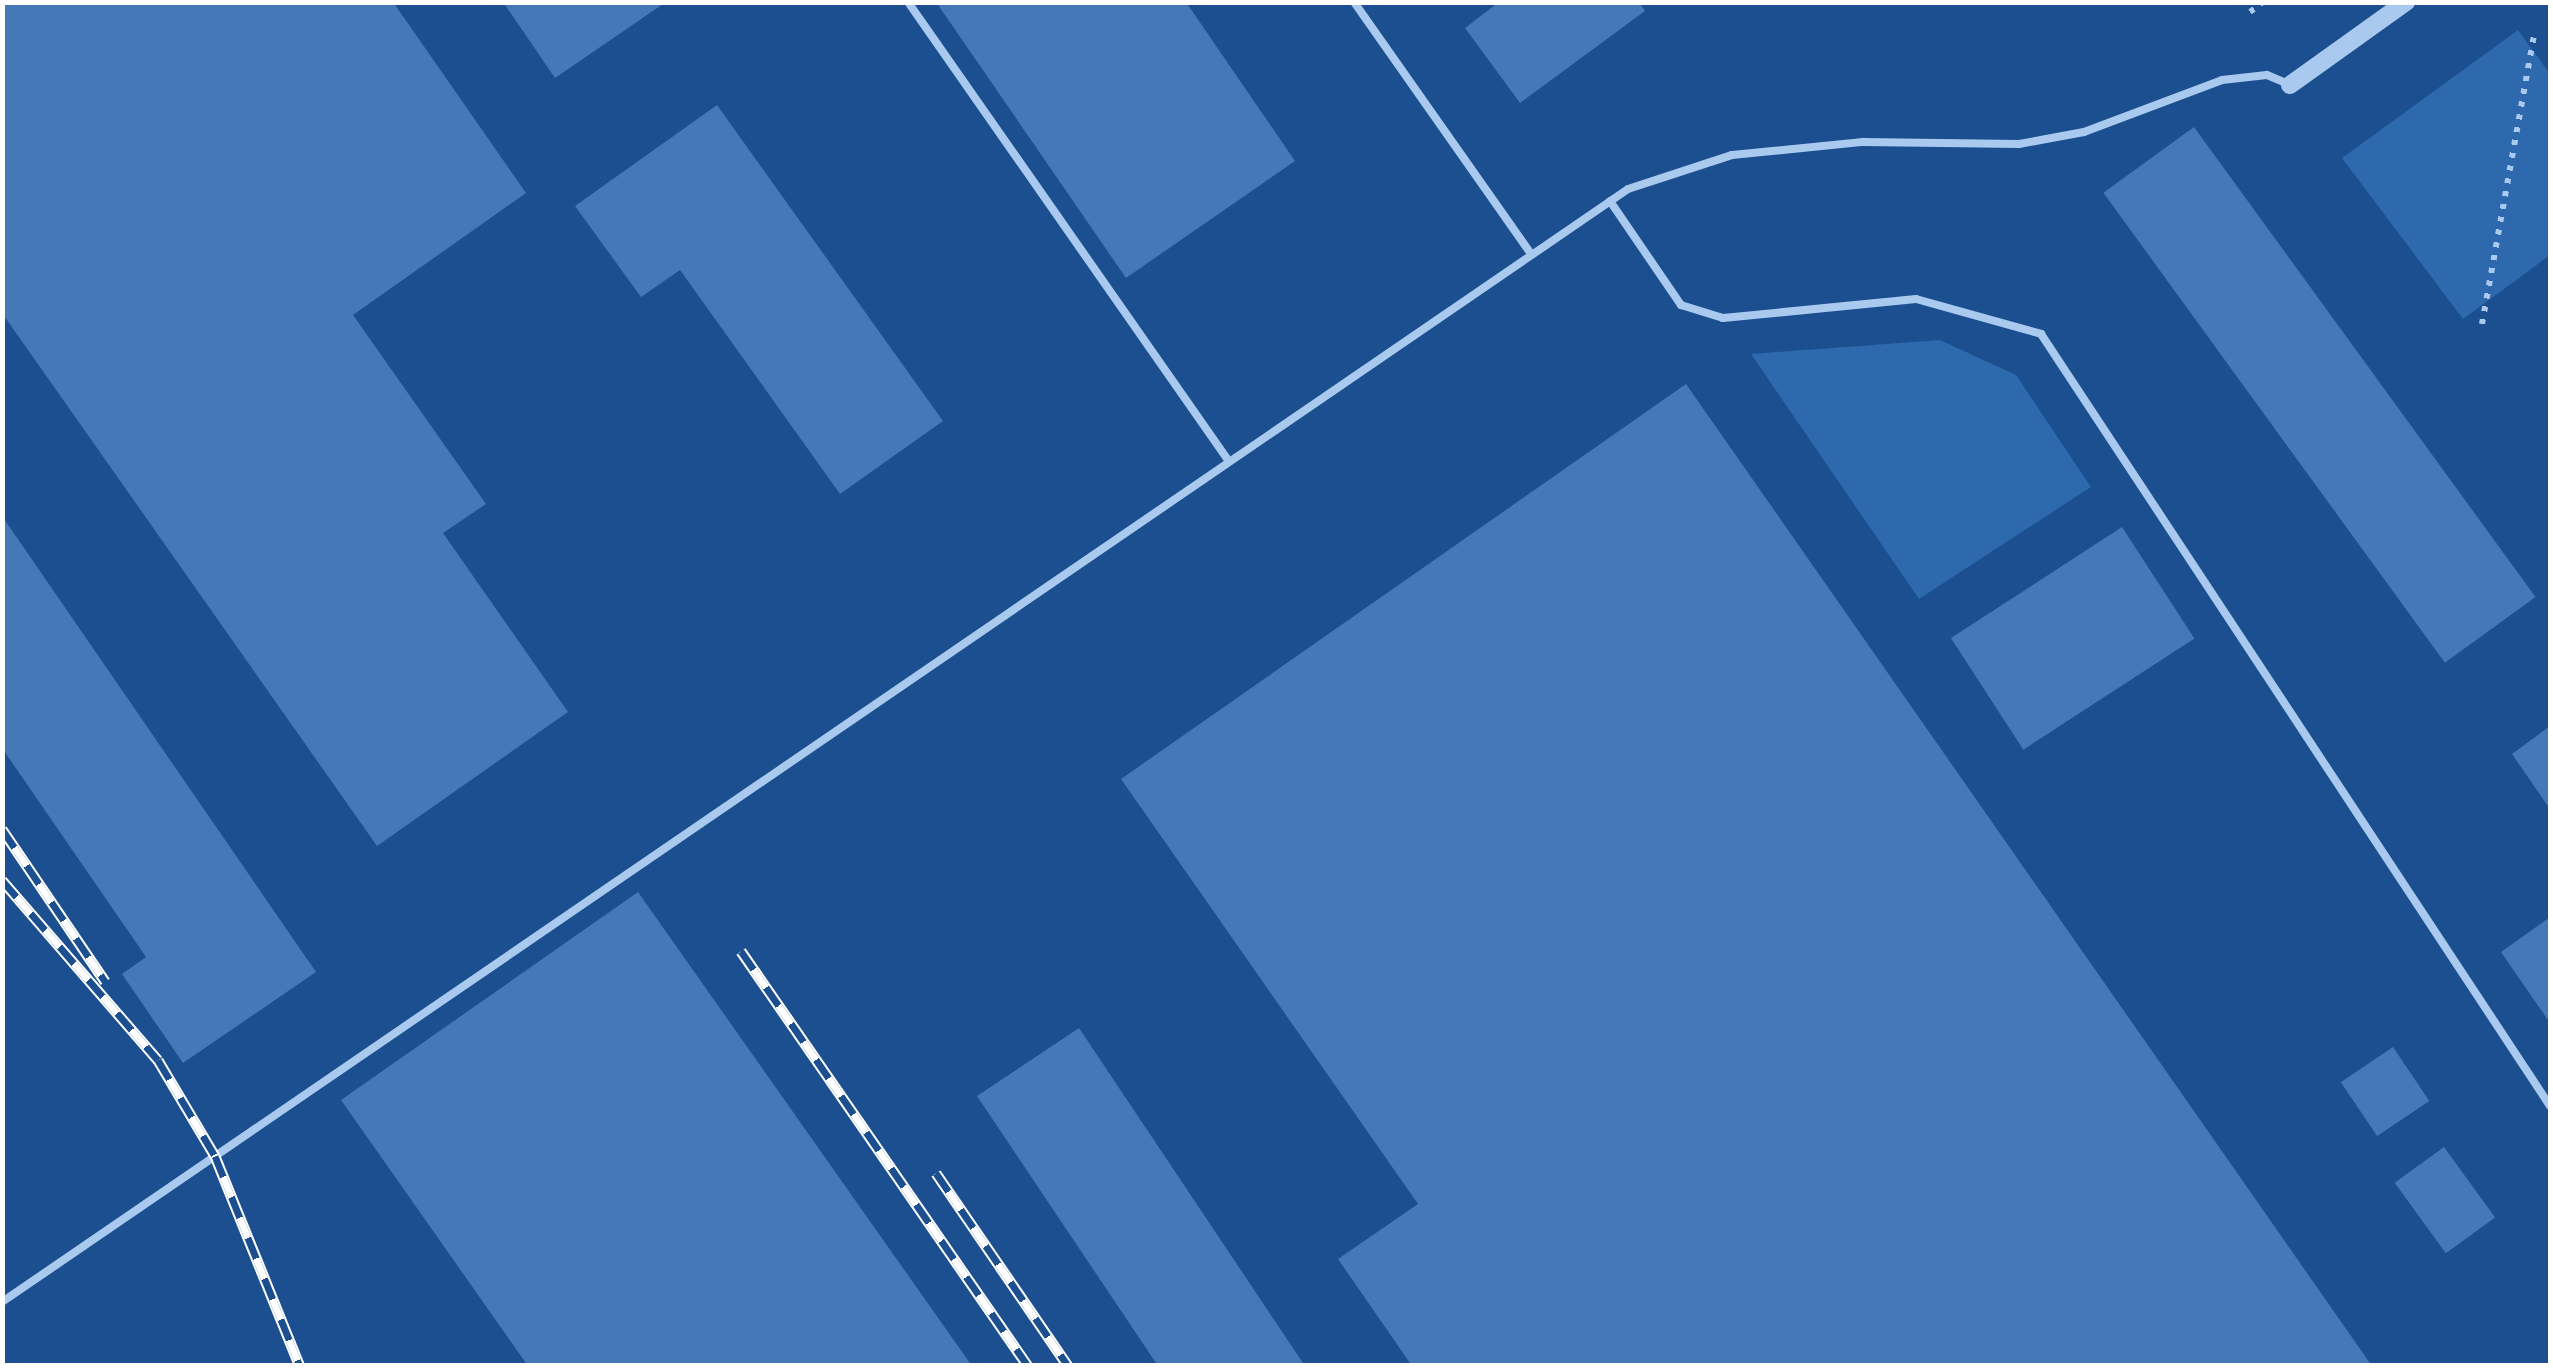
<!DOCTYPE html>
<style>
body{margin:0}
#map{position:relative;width:2553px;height:1368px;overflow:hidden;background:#1b4f8f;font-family:"IBM Plex Sans",sans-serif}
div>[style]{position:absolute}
.green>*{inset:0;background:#2e69ad}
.building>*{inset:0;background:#4478b7;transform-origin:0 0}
.path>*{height:6px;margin-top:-3px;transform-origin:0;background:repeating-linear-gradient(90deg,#a9c9ee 0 5px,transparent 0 13px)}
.service>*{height:8px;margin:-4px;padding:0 4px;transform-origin:4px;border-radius:4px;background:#a9c9ee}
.tertiary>*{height:18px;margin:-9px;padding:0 9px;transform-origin:9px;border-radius:9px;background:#a9c9ee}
.rail>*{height:11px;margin-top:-5.5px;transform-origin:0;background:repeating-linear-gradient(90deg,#1b4f8f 0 22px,#fff 0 44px);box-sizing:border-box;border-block:2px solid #fff}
span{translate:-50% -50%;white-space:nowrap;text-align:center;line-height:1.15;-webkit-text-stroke:10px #1b4f8f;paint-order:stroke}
.frame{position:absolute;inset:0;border:5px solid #fff;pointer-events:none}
</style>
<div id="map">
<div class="green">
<div style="clip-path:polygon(2518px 30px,2550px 74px,2550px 255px,2463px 319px,2342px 158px)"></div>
<div style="clip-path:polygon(1940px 340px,2016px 375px,2091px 487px,1919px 599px,1751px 354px)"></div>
</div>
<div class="building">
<div style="clip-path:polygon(2px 2px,393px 2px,526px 193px,353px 315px,486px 504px,443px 533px,568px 712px,377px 846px,2px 313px)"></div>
<div style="clip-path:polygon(503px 2px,666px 2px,555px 78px)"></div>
<div style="clip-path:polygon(936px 2px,1186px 2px,1295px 161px,1126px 278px)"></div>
<div style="clip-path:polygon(1499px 2px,1639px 2px,1645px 11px,1520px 103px,1465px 28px)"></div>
<div style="clip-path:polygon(717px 105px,943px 421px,840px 494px,680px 270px,641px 297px,575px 206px)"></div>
<div style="left:2194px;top:127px;width:581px;height:112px;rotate:54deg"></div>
<div style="clip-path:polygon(1686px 384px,2372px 1366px,1412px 1366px,1338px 1259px,1418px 1204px,1121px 779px)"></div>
<div style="clip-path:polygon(2px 516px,316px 972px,183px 1063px,122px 974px,146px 957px,2px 748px)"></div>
<div style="left:2122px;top:527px;width:133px;height:204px;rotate:57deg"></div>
<div style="clip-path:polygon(2550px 726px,2550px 809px,2512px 754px)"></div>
<div style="clip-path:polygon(638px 892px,972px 1366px,528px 1366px,341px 1100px)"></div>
<div style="clip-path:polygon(2550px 917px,2550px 1023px,2501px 952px)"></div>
<div style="clip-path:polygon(1079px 1028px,1305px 1366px,1158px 1366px,977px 1096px)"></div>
<div style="left:2393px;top:1047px;width:65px;height:63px;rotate:56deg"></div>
<div style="left:2444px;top:1147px;width:87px;height:61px;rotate:54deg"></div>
</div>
<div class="path">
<div style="left:2250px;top:12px;width:16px;rotate:-38deg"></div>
<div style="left:2482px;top:324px;width:295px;rotate:-79.8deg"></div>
</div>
<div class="service">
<div style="left:908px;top:2px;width:559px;rotate:55.06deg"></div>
<div style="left:1354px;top:2px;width:306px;rotate:54.9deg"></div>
<div style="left:1610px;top:201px;width:126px;rotate:55.7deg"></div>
<div style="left:1681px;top:305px;width:44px;rotate:17.2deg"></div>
<div style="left:1723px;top:318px;width:194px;rotate:-5.6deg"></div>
<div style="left:1916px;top:299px;width:130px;rotate:15.6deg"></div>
<div style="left:2041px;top:334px;width:925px;rotate:56.6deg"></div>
<div style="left:2px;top:1302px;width:1970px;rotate:-34.39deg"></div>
<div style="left:1628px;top:189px;width:109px;rotate:-18.1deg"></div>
<div style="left:1732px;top:155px;width:132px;rotate:-5.7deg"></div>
<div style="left:1863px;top:142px;width:156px;rotate:0.7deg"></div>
<div style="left:2019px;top:144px;width:66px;rotate:-10.5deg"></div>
<div style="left:2084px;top:132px;width:147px;rotate:-20.6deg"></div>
<div style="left:2222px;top:80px;width:45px;rotate:-6.3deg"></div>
<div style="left:2267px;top:75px;width:25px;rotate:23deg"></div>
</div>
<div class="tertiary">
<div style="left:2290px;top:85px;width:143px;rotate:-35.6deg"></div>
</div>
<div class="rail">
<div style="left:2px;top:829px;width:184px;rotate:55.9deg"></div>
<div style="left:2px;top:880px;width:238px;rotate:49.1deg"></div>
<div style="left:158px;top:1060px;width:112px;rotate:59.3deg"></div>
<div style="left:215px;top:1156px;width:227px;rotate:68deg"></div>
<div style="left:741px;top:951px;width:505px;rotate:55.33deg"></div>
<div style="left:936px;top:1173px;width:234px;rotate:55.6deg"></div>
</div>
<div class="frame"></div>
</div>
